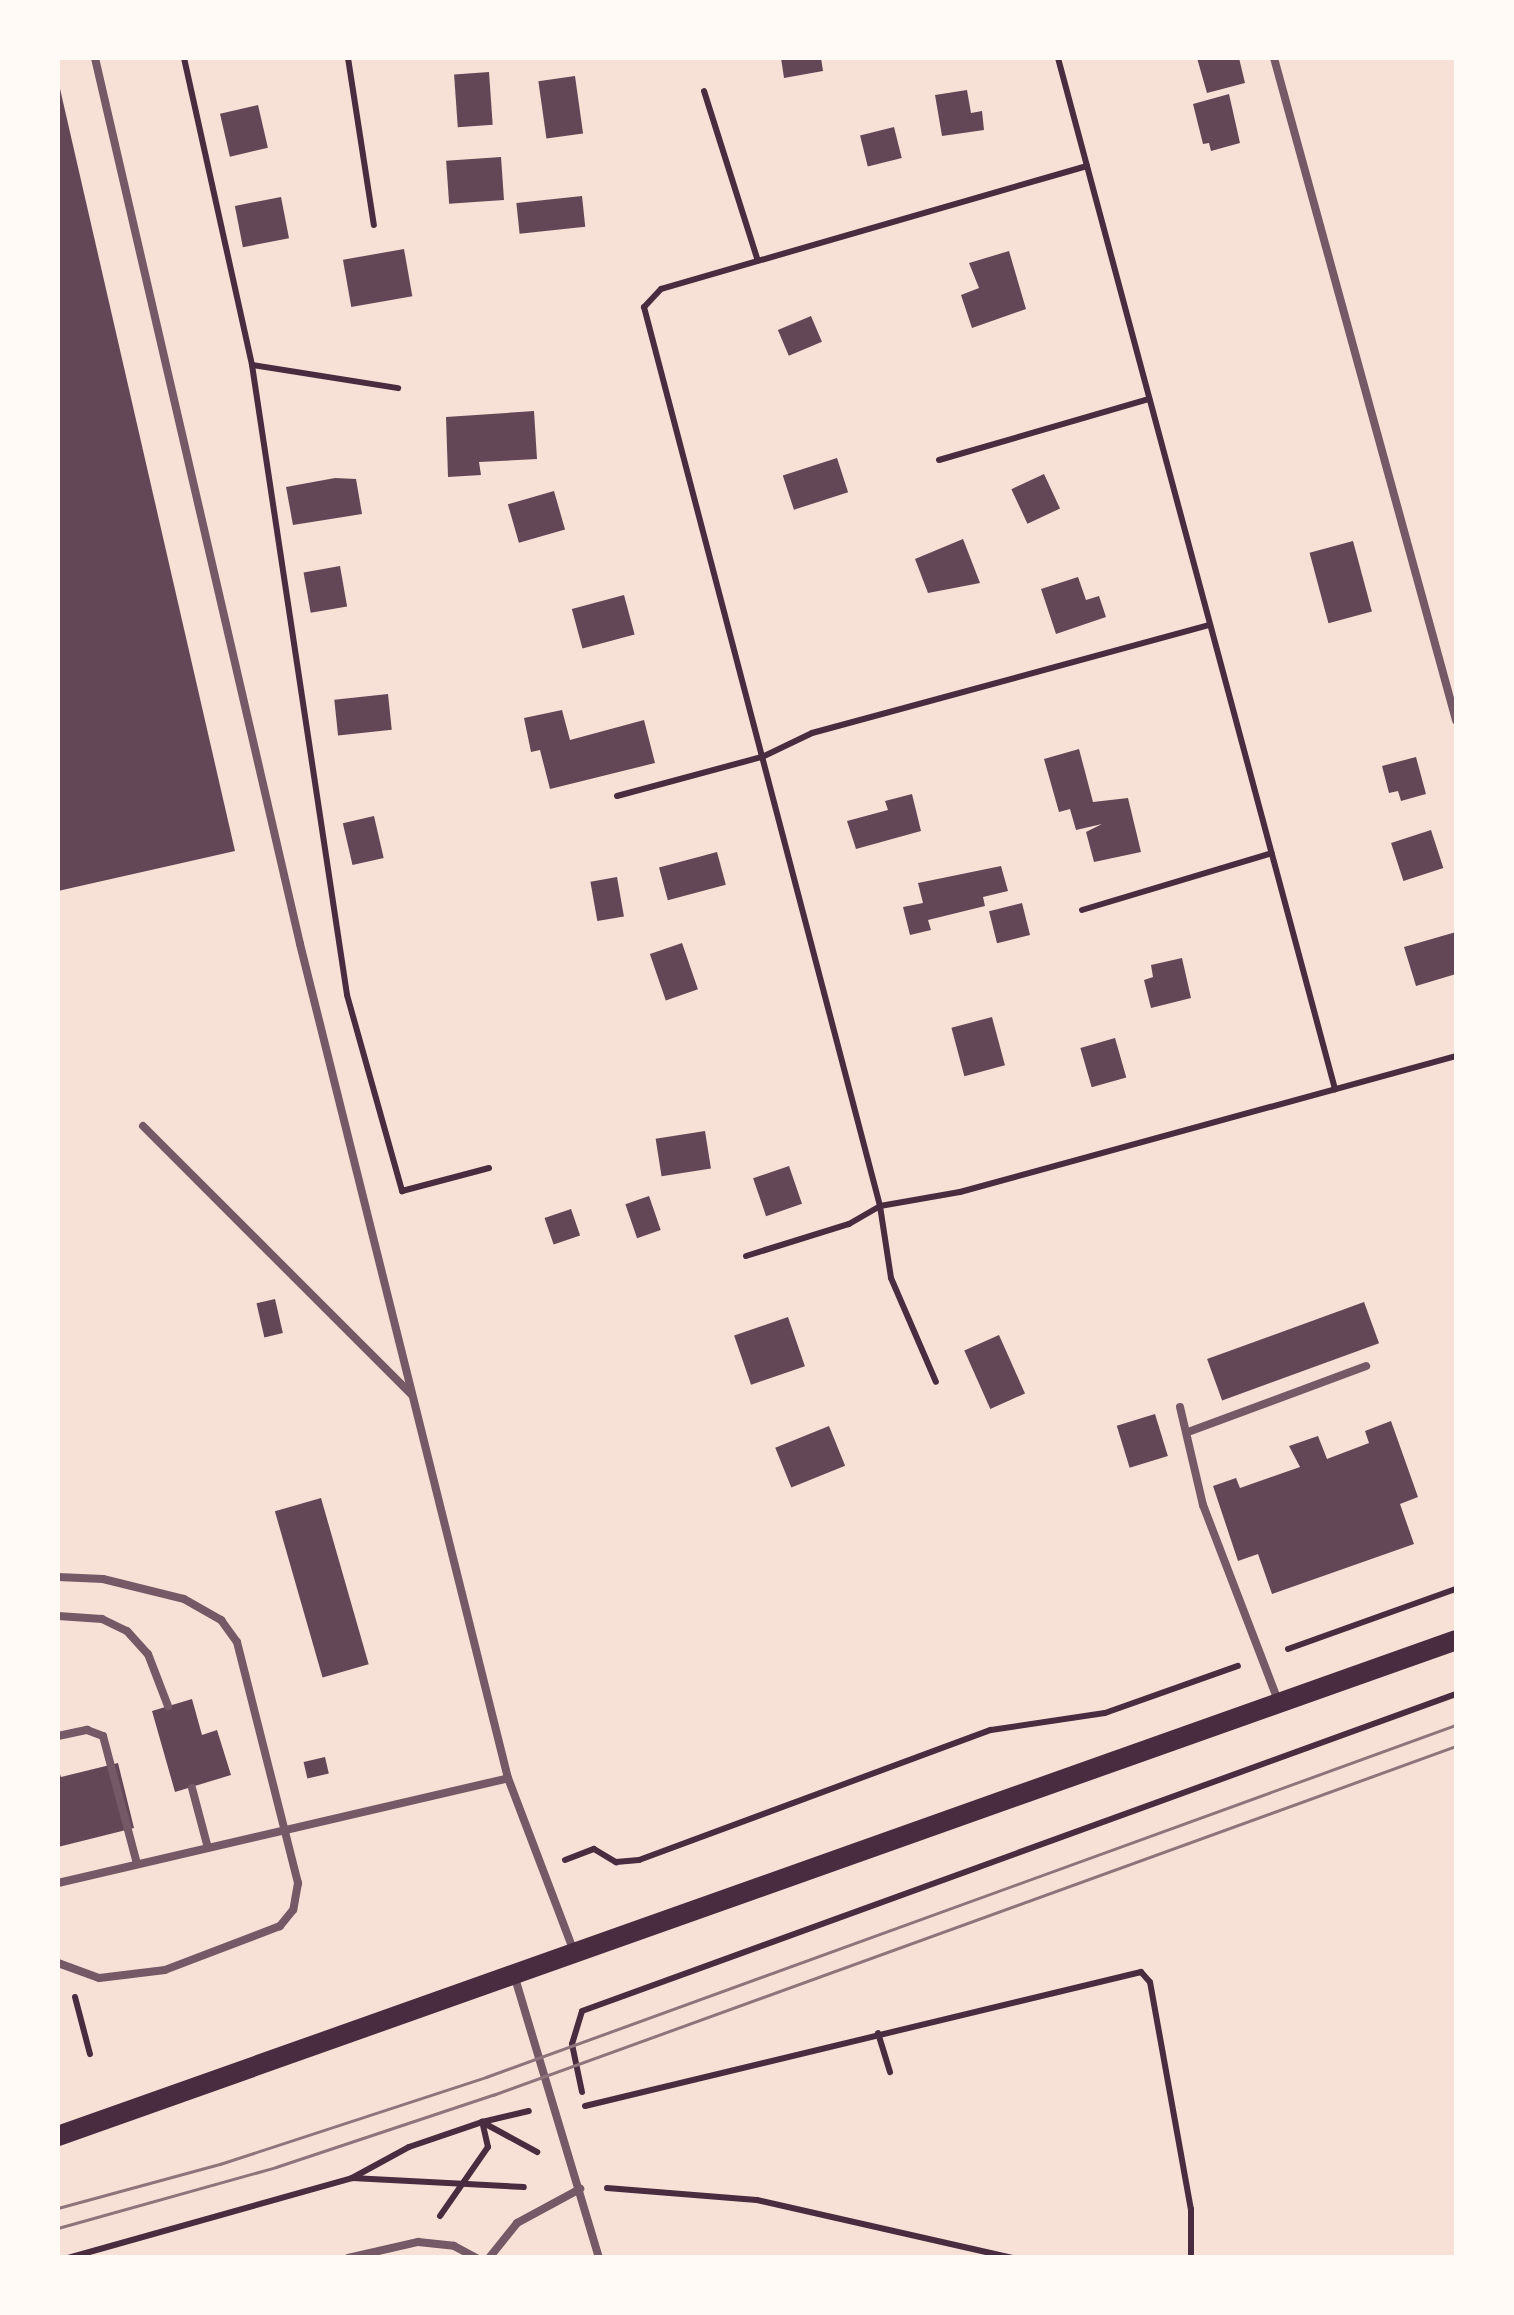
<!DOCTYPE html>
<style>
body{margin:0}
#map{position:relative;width:1514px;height:2315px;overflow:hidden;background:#f7e1d7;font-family:Merriweather,serif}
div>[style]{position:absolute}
.building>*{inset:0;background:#644757;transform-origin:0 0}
.path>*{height:6px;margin:-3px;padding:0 3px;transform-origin:3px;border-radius:3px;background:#4a2c40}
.service>*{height:8px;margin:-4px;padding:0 4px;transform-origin:4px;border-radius:4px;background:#755966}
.secondary>*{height:20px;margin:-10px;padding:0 10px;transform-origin:10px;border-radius:10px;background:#4a2c40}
.tram>*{height:2.5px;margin:-1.25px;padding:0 1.25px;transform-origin:1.25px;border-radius:1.25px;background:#8f747c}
span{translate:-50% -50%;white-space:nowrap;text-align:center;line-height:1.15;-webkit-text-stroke:8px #fffaf5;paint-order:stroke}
.frame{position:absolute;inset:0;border:60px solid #fffaf5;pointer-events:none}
</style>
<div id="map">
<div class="building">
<div style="clip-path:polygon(781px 58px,821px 58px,823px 71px,784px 78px)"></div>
<div style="clip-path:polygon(1197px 58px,1239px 58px,1245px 83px,1207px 93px)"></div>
<div style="left:489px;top:72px;width:53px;height:35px;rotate:86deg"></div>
<div style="left:575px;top:76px;width:58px;height:37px;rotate:82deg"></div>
<div style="clip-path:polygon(58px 80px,235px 851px,58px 891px)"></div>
<div style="clip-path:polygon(967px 90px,971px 113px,982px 111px,984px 130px,942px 136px,935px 95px)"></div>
<div style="clip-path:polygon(1229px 94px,1240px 143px,1211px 151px,1209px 143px,1203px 144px,1193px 104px)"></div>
<div style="left:258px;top:105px;width:44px;height:39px;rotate:77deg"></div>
<div style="left:894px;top:127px;width:32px;height:35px;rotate:76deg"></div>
<div style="left:501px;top:157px;width:43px;height:55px;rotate:86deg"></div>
<div style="left:582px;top:196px;width:31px;height:66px;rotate:84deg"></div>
<div style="left:281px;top:197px;width:42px;height:47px;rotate:79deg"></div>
<div style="left:404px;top:249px;width:48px;height:62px;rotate:80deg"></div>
<div style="clip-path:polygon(1009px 251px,1026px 309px,972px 328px,961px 295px,979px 288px,969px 263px)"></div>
<div style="left:811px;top:316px;width:28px;height:36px;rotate:67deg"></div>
<div style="clip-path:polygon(534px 411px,537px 459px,479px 462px,481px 475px,448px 477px,446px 417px)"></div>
<div style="left:837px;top:458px;width:36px;height:57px;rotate:72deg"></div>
<div style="left:1044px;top:474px;width:38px;height:36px;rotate:65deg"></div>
<div style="clip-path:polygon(335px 478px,356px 479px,362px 514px,293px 525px,286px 487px)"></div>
<div style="left:554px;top:491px;width:40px;height:48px;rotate:74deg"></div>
<div style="clip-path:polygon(963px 539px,980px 583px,928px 593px,915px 559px)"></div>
<div style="left:1353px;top:541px;width:73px;height:45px;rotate:75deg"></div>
<div style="left:340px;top:566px;width:41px;height:37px;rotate:80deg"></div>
<div style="clip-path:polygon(1078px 577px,1086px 600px,1099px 596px,1106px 617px,1056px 634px,1041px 589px)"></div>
<div style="left:624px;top:595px;width:41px;height:54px;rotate:75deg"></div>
<div style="left:388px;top:694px;width:36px;height:54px;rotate:84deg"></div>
<div style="clip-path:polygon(562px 710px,570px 740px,644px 720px,655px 763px,550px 789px,540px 750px,531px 752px,524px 718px)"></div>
<div style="clip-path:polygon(1079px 749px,1093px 802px,1128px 798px,1141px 852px,1094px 862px,1086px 832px,1102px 824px,1076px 830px,1070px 809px,1059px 812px,1044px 759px)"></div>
<div style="clip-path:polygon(1416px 757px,1426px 794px,1401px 801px,1398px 791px,1389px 793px,1382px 766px)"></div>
<div style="clip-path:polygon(912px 794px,921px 831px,856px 849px,847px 821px,888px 810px,885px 801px)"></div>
<div style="left:374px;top:816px;width:43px;height:32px;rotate:77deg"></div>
<div style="left:1431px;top:830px;width:40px;height:42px;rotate:72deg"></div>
<div style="left:717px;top:852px;width:34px;height:60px;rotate:75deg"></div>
<div style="clip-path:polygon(1001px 866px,1008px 891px,983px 897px,985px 906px,928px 920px,931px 930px,910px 935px,903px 907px,923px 903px,918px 883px)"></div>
<div style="left:617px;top:877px;width:40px;height:27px;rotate:80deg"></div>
<div style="left:1022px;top:903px;width:33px;height:34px;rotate:76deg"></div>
<div style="clip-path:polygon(1456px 932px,1456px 974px,1416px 986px,1404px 947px)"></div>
<div style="left:682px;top:943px;width:49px;height:34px;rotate:71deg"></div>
<div style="clip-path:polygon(1182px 958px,1191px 998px,1151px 1008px,1144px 980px,1153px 977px,1151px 965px)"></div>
<div style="left:992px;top:1017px;width:50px;height:42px;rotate:75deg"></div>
<div style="left:1115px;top:1038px;width:41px;height:36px;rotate:74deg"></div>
<div style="left:705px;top:1131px;width:38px;height:50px;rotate:81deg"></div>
<div style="left:789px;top:1166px;width:40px;height:38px;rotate:71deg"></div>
<div style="left:649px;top:1196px;width:36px;height:25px;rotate:71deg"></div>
<div style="left:571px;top:1209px;width:28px;height:28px;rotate:71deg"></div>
<div style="left:275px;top:1299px;width:35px;height:19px;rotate:77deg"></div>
<div style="left:1364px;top:1302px;width:44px;height:167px;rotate:70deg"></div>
<div style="left:788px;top:1317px;width:52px;height:57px;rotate:71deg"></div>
<div style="left:999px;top:1335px;width:64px;height:38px;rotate:66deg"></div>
<div style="left:1155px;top:1414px;width:44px;height:40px;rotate:73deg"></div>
<div style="clip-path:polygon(1391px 1421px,1418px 1497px,1400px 1504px,1414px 1544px,1272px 1594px,1258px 1554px,1238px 1561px,1213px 1486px,1236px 1478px,1240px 1488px,1300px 1467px,1289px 1446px,1318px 1436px,1327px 1459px,1369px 1443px,1365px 1431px)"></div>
<div style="left:829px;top:1426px;width:43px;height:58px;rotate:68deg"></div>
<div style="left:321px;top:1498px;width:173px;height:48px;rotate:74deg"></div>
<div style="clip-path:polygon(192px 1699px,202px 1735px,217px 1730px,231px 1775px,175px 1792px,152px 1711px)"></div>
<div style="left:325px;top:1757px;width:17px;height:22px;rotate:77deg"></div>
<div style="clip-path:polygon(118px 1763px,134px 1828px,58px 1847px,58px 1769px,61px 1777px)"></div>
</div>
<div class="path">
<div style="left:184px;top:58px;width:314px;rotate:77.5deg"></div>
<div style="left:252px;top:365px;width:148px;rotate:9deg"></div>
<div style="left:348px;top:58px;width:169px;rotate:81.2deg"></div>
<div style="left:1058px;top:58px;width:1068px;rotate:74.96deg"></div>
<div style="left:704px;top:91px;width:178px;rotate:72.4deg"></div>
<div style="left:1087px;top:166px;width:443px;rotate:163.9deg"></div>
<div style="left:661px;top:289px;width:25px;rotate:133deg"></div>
<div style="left:644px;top:307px;width:929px;rotate:75.29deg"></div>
<div style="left:880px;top:1206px;width:81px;rotate:-9.9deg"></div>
<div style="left:960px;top:1192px;width:514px;rotate:-15.33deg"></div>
<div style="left:252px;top:365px;width:637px;rotate:81.42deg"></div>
<div style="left:347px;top:995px;width:204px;rotate:74.3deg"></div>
<div style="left:402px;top:1191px;width:90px;rotate:-14.8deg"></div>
<div style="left:939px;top:460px;width:219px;rotate:-16.2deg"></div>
<div style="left:617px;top:796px;width:150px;rotate:-15.1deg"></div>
<div style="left:762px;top:757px;width:55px;rotate:-25.6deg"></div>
<div style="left:812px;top:733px;width:412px;rotate:-15.2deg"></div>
<div style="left:1082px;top:910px;width:198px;rotate:-16.7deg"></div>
<div style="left:746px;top:1256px;width:108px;rotate:-17.3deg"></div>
<div style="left:849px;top:1224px;width:36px;rotate:-30deg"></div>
<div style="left:880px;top:1206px;width:73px;rotate:81.3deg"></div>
<div style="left:891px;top:1278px;width:113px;rotate:66.6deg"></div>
<div style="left:1288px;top:1649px;width:178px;rotate:-19.7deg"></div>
<div style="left:565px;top:1860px;width:31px;rotate:-21deg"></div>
<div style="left:594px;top:1849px;width:26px;rotate:31deg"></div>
<div style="left:616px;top:1862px;width:23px;rotate:-5deg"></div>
<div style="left:639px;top:1860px;width:375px;rotate:-20.3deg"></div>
<div style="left:991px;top:1730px;width:115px;rotate:-8.5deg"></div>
<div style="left:1105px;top:1713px;width:141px;rotate:-19.5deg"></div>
<div style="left:75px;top:1997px;width:59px;rotate:75.3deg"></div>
<div style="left:878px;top:2033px;width:41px;rotate:72.9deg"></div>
<div style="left:582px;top:2092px;width:49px;rotate:-101.8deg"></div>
<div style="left:572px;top:2044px;width:34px;rotate:-73deg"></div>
<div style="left:582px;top:2011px;width:930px;rotate:-19.94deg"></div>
<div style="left:585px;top:2106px;width:572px;rotate:-13.55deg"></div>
<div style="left:1141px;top:1972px;width:13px;rotate:48deg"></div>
<div style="left:1150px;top:1982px;width:231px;rotate:79.8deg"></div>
<div style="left:1191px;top:2209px;width:49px;rotate:90deg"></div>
<div style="left:352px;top:2178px;width:172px;rotate:3deg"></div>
<div style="left:607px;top:2188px;width:150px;rotate:4.6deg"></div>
<div style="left:757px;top:2200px;width:262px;rotate:12.8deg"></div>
<div style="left:440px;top:2216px;width:84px;rotate:-55.2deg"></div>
<div style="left:488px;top:2147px;width:26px;rotate:-103deg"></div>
<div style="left:482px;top:2122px;width:48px;rotate:-13.2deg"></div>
<div style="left:68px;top:2258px;width:295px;rotate:-15.7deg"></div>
<div style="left:352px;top:2178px;width:65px;rotate:-28.5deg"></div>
<div style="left:409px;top:2147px;width:77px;rotate:-18.9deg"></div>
<div style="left:482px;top:2122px;width:63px;rotate:28.6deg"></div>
</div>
<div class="service">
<div style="left:95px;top:58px;width:909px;rotate:76.97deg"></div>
<div style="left:300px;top:944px;width:860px;rotate:76deg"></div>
<div style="left:508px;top:1778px;width:186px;rotate:69.2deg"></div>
<div style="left:1274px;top:58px;width:687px;rotate:74.63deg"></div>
<div style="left:143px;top:1126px;width:380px;rotate:45deg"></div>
<div style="left:1180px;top:1407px;width:101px;rotate:76.8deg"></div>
<div style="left:1203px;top:1505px;width:209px;rotate:69deg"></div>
<div style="left:1188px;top:1432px;width:190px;rotate:-20.3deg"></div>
<div style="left:58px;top:1577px;width:45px;rotate:2.5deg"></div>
<div style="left:103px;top:1579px;width:83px;rotate:13.9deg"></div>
<div style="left:184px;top:1599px;width:43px;rotate:29.6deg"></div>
<div style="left:221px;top:1620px;width:27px;rotate:54deg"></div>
<div style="left:237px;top:1642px;width:249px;rotate:75.8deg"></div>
<div style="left:298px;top:1883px;width:27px;rotate:100deg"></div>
<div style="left:293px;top:1910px;width:21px;rotate:129deg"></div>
<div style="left:280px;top:1926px;width:123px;rotate:159.1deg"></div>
<div style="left:165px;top:1970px;width:66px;rotate:173.1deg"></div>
<div style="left:99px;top:1978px;width:44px;rotate:-159.9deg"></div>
<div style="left:58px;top:1616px;width:44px;rotate:3.9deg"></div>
<div style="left:102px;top:1619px;width:28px;rotate:26deg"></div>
<div style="left:127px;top:1631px;width:31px;rotate:48deg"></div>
<div style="left:148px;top:1654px;width:56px;rotate:69deg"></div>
<div style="left:58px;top:1736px;width:30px;rotate:-12deg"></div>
<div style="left:87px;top:1730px;width:17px;rotate:21deg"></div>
<div style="left:103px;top:1736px;width:132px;rotate:75.1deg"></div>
<div style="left:192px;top:1788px;width:62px;rotate:75.1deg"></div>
<div style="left:58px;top:1883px;width:462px;rotate:-13.1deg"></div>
<div style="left:515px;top:1978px;width:292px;rotate:73.3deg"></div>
<div style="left:348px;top:2258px;width:72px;rotate:-12.9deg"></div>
<div style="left:418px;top:2242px;width:36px;rotate:6deg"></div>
<div style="left:454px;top:2246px;width:26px;rotate:28deg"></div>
<div style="left:489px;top:2258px;width:45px;rotate:-51.3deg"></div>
<div style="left:517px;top:2223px;width:72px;rotate:-28.4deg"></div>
</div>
<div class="secondary">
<div style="left:58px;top:2136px;width:1483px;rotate:-19.53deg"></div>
</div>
<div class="tram">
<div style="left:58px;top:2208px;width:168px;rotate:-15.2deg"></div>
<div style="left:220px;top:2164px;width:280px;rotate:-18.1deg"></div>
<div style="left:486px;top:2077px;width:1032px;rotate:-19.95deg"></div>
<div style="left:58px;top:2228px;width:226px;rotate:-15.6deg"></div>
<div style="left:276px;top:2167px;width:229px;rotate:-18.4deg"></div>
<div style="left:493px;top:2095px;width:1024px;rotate:-19.92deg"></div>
</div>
<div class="frame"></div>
</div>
